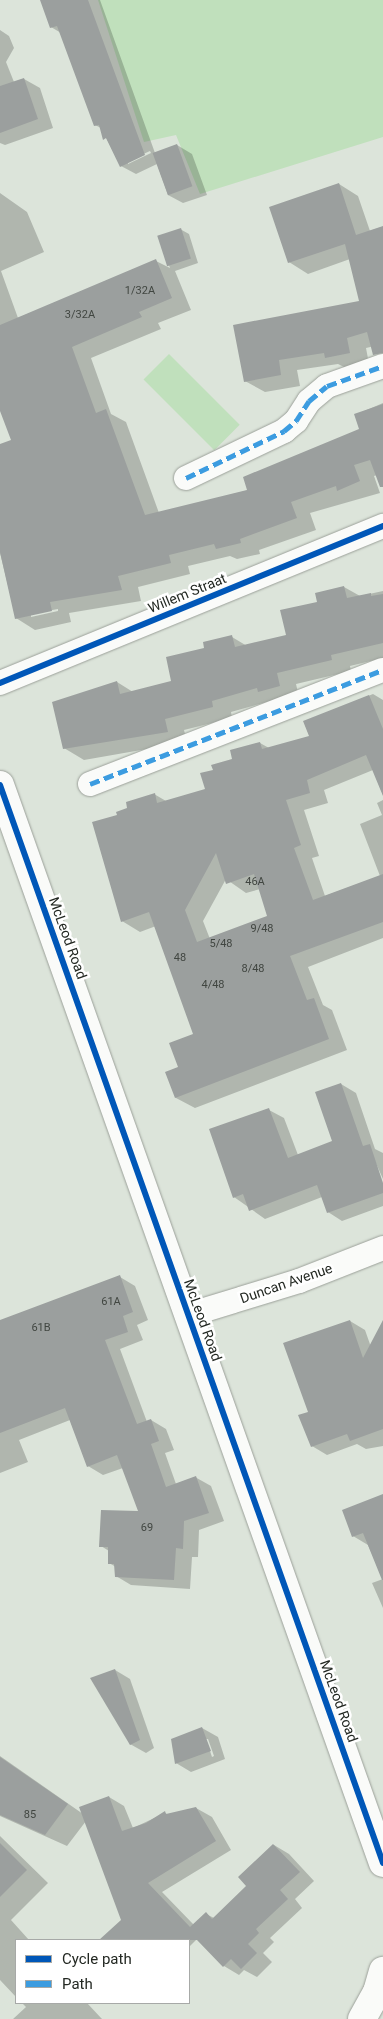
<!DOCTYPE html>
<style>
body{margin:0}
#map{position:relative;width:383px;height:2019px;overflow:hidden;background:#dce4da;font-family:Roboto,sans-serif}
div>[style]{position:absolute}
.green>*{inset:0;background:#c0e0bc;transform-origin:0 0}
.shadow>*{inset:0;background:#0003}
.building>*{inset:0;background:#9b9f9e;transform-origin:0 0}
.roads{filter:drop-shadow(0 0 1px #9ba099) drop-shadow(0 0 1px #9ba099)}
.minor>*{height:24px;margin:-12px;padding:0 12px;transform-origin:12px;border-radius:12px;background:#fafbf9}
.tertiary>*{height:28px;margin:-14px;padding:0 14px;transform-origin:14px;border-radius:14px;background:#fafbf9}
.quiet>*{height:5px;margin-top:-2.5px;transform-origin:0;background:repeating-linear-gradient(90deg,#3c9ce0 0 10px,transparent 0 15px)}
.cycleway>*{height:6px;margin:-3px;padding:0 3px;transform-origin:3px;border-radius:3px;background:#0057b8}
span{translate:-50% -50%;white-space:nowrap;text-align:center;line-height:1.15;-webkit-text-stroke:5px #fff;paint-order:stroke}
.number-label{font-size:11px;color:#414641}
.number-label span{-webkit-text-stroke-width:0}
.street-label{font-size:14px;color:#232822}
.legend{position:absolute;left:15px;top:1939px;width:175px;height:65px;box-sizing:border-box;background:#fff;border:1px solid #a7a9a7;margin:0;padding:6px 9px;list-style:none;font-size:15px;color:#232822}
.legend li{display:flex;align-items:center;gap:10px;height:25px}
.legend b{width:25px;border:1px solid #a7a9a7}
</style>
<div id="map">
<div class="green">
<div style="clip-path:polygon(98px 0,383px 0,383px 137px,200px 194px,176px 135px,144px 142px)"></div>
<div style="left:169px;top:354px;width:100px;height:36px;rotate:45deg"></div>
</div>
<div class="shadow">
<div style="clip-path:polygon(evenodd,42px 0,100px 0,155px 153px,177px 145px,192px 154px,207px 195px,183px 203px,168px 195px,157px 164px,136px 174px,121px 166px,101px 128px,95px 125px,61px 33px,51px 27px,42px 0,150px 151px,151px 153px,128px 164px,128px 161px,150px 151px)"></div>
<div style="clip-path:polygon(0 30px,9px 36px,14px 48px,6px 62px,14px 82px,24px 79px,40px 88px,53px 128px,5px 145px,0 143px)"></div>
<div style="clip-path:polygon(339px 184px,358px 196px,370px 231px,383px 227px,383px 344px,366px 348px,369px 364px,346px 368px,338px 364px,297px 370px,300px 386px,265px 392px,245px 381px,361px 302px,350px 259px,308px 274px,289px 262px)"></div>
<div style="clip-path:polygon(evenodd,0 193px,27px 212px,44px 252px,1px 271px,18px 318px,156px 261px,170px 268px,159px 237px,180px 229px,189px 234px,198px 263px,175px 271px,191px 310px,158px 323px,161px 329px,91px 358px,111px 414px,126px 422px,159px 513px,249px 490px,361px 430px,355px 415px,383px 403px,383px 473px,374px 476px,380px 493px,310px 513px,316px 530px,259px 550px,260px 554px,237px 559px,230px 556px,188px 566px,190px 574px,138px 587px,141px 601px,69px 613px,71px 622px,35px 630px,16px 618px,0 553px,0 445px,13px 441px,0 407px,0 193px,58px 609px,58px 611px,31px 617px,31px 614px,58px 609px)"></div>
<div style="clip-path:polygon(344px 587px,360px 596px,383px 591px,383px 658px,350px 666px,351px 671px,296px 684px,299px 697px,274px 700px,231px 712px,232px 718px,184px 730px,187px 742px,84px 760px,64px 748px,117px 682px,133px 692px,173px 682px,206px 649px,232px 637px,247px 646px,287px 636px,318px 603px)"></div>
<div style="clip-path:polygon(evenodd,373px 694px,383px 700px,383px 795px,373px 770px,324px 790px,328px 803px,304px 810px,319px 856px,312px 858px,325px 896px,380px 876px,360px 824px,382px 815px,377px 803px,383px 800px,383px 938px,308px 967px,323px 1005px,332px 1010px,347px 1050px,195px 1108px,176px 1098px,167px 1072px,180px 1067px,195px 1035px,156px 926px,140px 932px,122px 921px,119px 816px,154px 794px,166px 801px,206px 790px,214px 771px,260px 743px,269px 748px,310px 737px,304px 722px,373px 694px,226px 879px,246px 893px,260px 889px,269px 917px,210px 939px,203px 921px,226px 879px)"></div>
<div style="clip-path:polygon(341px 1084px,356px 1093px,375px 1149px,383px 1153px,383px 1179px,370px 1150px,383px 1187px,383px 1206px,342px 1221px,328px 1212px,322px 1197px,265px 1219px,234px 1197px,269px 1110px,284px 1118px,298px 1155px,334px 1142px)"></div>
<div style="clip-path:polygon(120px 1277px,135px 1286px,148px 1320px,137px 1325px,143px 1340px,120px 1349px,147px 1422px,151px 1420px,166px 1429px,174px 1450px,165px 1453px,176px 1484px,195px 1477px,211px 1486px,224px 1521px,199px 1530px,198px 1557px,192px 1557px,190px 1589px,131px 1585px,116px 1576px,116px 1567px,109px 1563px,109px 1551px,101px 1546px,139px 1512px,123px 1468px,103px 1475px,88px 1466px,70px 1420px,19px 1440px,28px 1462px,0 1473px,0 1321px)"></div>
<div style="clip-path:polygon(350px 1321px,365px 1330px,371px 1347px,383px 1323px,383px 1446px,366px 1449px,357px 1444px,327px 1455px,312px 1446px,309px 1413px)"></div>
<div style="clip-path:polygon(383px 1496px,383px 1608px,372px 1583px,383px 1579px,368px 1545px,353px 1536px)"></div>
<div style="clip-path:polygon(115px 1670px,130px 1679px,154px 1748px,146px 1753px,130px 1744px)"></div>
<div style="clip-path:polygon(evenodd,202px 1728px,218px 1737px,225px 1759px,191px 1772px,176px 1763px,172px 1740px,202px 1728px,206px 1739px,208px 1739px,214px 1756px,212px 1757px,206px 1739px)"></div>
<div style="clip-path:polygon(0 1756px,83px 1814px,109px 1797px,124px 1806px,133px 1828px,165px 1813px,169px 1815px,196px 1808px,212px 1817px,231px 1850px,162px 1892px,194px 1925px,206px 1914px,214px 1918px,248px 1886px,274px 1845px,289px 1854px,314px 1881px,295px 1899px,302px 1908px,270px 1938px,274px 1942px,263px 1953px,272px 1962px,257px 1977px,244px 1970px,239px 1975px,224px 1966px,197px 1939px,189px 1947px,189px 1940px,105px 1940px,103px 1938px,122px 1920px,86px 1821px,67px 1846px,0 1816px)"></div>
<div style="clip-path:polygon(0 1836px,48px 1883px,11px 1920px,29px 1940px,16px 1940px,16px 1997px,0 1980px)"></div>
<div style="clip-path:polygon(22px 2003px,87px 2003px,102px 2019px,13px 2019px,26px 2007px)"></div>
</div>
<div class="building">
<div style="clip-path:polygon(40px 0,88px 0,145px 155px,120px 167px,106px 138px,103px 140px,99px 125px,94px 126px,57px 26px,50px 28px)"></div>
<div style="clip-path:polygon(24px 78px,38px 119px,0 133px,0 86px)"></div>
<div style="left:177px;top:144px;width:45px;height:26px;rotate:70deg"></div>
<div style="clip-path:polygon(339px 183px,356px 235px,383px 226px,383px 353px,373px 355px,367px 332px,347px 338px,350px 353px,325px 358px,324px 353px,279px 360px,281px 375px,244px 382px,233px 325px,359px 301px,345px 244px,288px 263px,269px 207px)"></div>
<div style="left:181px;top:228px;width:32px;height:25px;rotate:72deg"></div>
<div style="clip-path:polygon(156px 259px,172px 298px,139px 312px,142px 317px,72px 347px,96px 413px,106px 409px,145px 515px,247px 490px,243px 477px,359px 429px,354px 414px,383px 404px,383px 487px,380px 487px,370px 460px,354px 465px,360px 481px,337px 491px,336px 486px,291px 502px,297px 518px,240px 539px,241px 543px,216px 549px,214px 544px,169px 555px,171px 563px,118px 576px,122px 590px,50px 602px,52px 611px,15px 619px,0 552px,0 444px,11px 440px,0 411px,0 325px)"></div>
<div style="clip-path:polygon(344px 586px,347px 598px,371px 593px,371px 596px,383px 594px,383px 643px,331px 655px,332px 660px,277px 673px,280px 686px,258px 692px,257px 688px,212px 701px,213px 707px,165px 719px,168px 732px,63px 749px,52px 702px,117px 681px,120px 694px,171px 681px,166px 657px,204px 648px,203px 642px,232px 635px,235px 647px,286px 635px,280px 610px,317px 602px,315px 593px)"></div>
<div style="clip-path:polygon(evenodd,369px 695px,383px 729px,383px 796px,366px 755px,307px 780px,310px 793px,286px 800px,301px 845px,294px 848px,313px 900px,383px 874px,383px 922px,290px 956px,307px 1000px,314px 998px,329px 1039px,175px 1098px,165px 1072px,178px 1067px,169px 1043px,193px 1034px,149px 912px,121px 922px,92px 822px,117px 815px,116px 812px,127px 808px,126px 802px,155px 793px,157px 803px,205px 789px,200px 773px,213px 770px,211px 765px,232px 759px,230px 750px,260px 742px,262px 749px,309px 736px,303px 721px,369px 695px,216px 853px,226px 884px,254px 874px,267px 916px,197px 942px,185px 910px,216px 853px)"></div>
<div style="clip-path:polygon(341px 1083px,363px 1146px,370px 1144px,383px 1183px,383px 1193px,327px 1213px,317px 1185px,249px 1211px,243px 1194px,233px 1198px,209px 1129px,269px 1108px,288px 1158px,332px 1141px,315px 1092px)"></div>
<div style="clip-path:polygon(120px 1275px,133px 1312px,123px 1316px,128px 1332px,105px 1340px,137px 1424px,151px 1419px,159px 1441px,151px 1444px,166px 1487px,196px 1476px,209px 1513px,184px 1521px,183px 1549px,176px 1548px,174px 1580px,115px 1577px,114px 1564px,108px 1564px,108px 1547px,99px 1547px,101px 1510px,138px 1511px,117px 1455px,87px 1467px,65px 1408px,0 1433px,0 1320px)"></div>
<div style="clip-path:polygon(350px 1320px,363px 1358px,383px 1320px,383px 1429px,350px 1441px,347px 1434px,311px 1447px,298px 1415px,308px 1412px,283px 1343px)"></div>
<div style="clip-path:polygon(383px 1494px,383px 1580px,382px 1580px,363px 1533px,352px 1537px,342px 1510px)"></div>
<div style="clip-path:polygon(115px 1669px,140px 1740px,130px 1745px,90px 1678px)"></div>
<div style="clip-path:polygon(202px 1727px,211px 1751px,175px 1764px,171px 1739px)"></div>
<div style="clip-path:polygon(0 1757px,68px 1804px,45px 1835px,0 1815px)"></div>
<div style="clip-path:polygon(109px 1796px,122px 1831px,146px 1823px,165px 1811px,166px 1814px,196px 1807px,216px 1841px,148px 1883px,190px 1927px,206px 1912px,212px 1919px,246px 1886px,238px 1877px,273px 1844px,300px 1872px,280px 1890px,288px 1899px,256px 1929px,259px 1933px,248px 1944px,257px 1953px,241px 1969px,231px 1959px,223px 1967px,197px 1940px,99px 1940px,121px 1920px,79px 1807px)"></div>
<div style="clip-path:polygon(0 1843px,27px 1870px,0 1897px)"></div>
</div>
<div class="roads">
<div class="minor">
<div style="left:186px;top:478px;width:109px;rotate:-25.6deg"></div>
<div style="left:284px;top:431px;width:16px;rotate:-40deg"></div>
<div style="left:296px;top:421px;width:24px;rotate:-57deg"></div>
<div style="left:309px;top:401px;width:23px;rotate:-40deg"></div>
<div style="left:327px;top:386px;width:59px;rotate:-19.7deg"></div>
<div style="left:0;top:683px;width:414px;rotate:-22.3deg"></div>
<div style="left:90px;top:784px;width:314px;rotate:-21.3deg"></div>
<div style="left:188px;top:1315px;width:116px;rotate:-17deg"></div>
<div style="left:299px;top:1281px;width:90px;rotate:-21.4deg"></div>
</div>
<div class="tertiary">
<div style="left:0;top:785px;width:1144px;rotate:70.44deg"></div>
<div style="left:362px;top:2019px;width:31px;rotate:-61deg"></div>
<div style="left:377px;top:1992px;width:22px;rotate:-74deg"></div>
</div>
</div>
<div class="quiet">
<div style="left:186px;top:478px;width:109px;rotate:-25.6deg"></div>
<div style="left:284px;top:431px;width:16px;rotate:-40deg"></div>
<div style="left:296px;top:421px;width:24px;rotate:-57deg"></div>
<div style="left:309px;top:401px;width:23px;rotate:-40deg"></div>
<div style="left:327px;top:386px;width:59px;rotate:-19.7deg"></div>
<div style="left:90px;top:784px;width:314px;rotate:-21.3deg"></div>
</div>
<div class="cycleway">
<div style="left:0;top:683px;width:414px;rotate:-22.3deg"></div>
<div style="left:0;top:785px;width:1144px;rotate:70.44deg"></div>
</div>
<div class="number-label">
<span style="left:140px;top:291px">1/32A</span>
<span style="left:80px;top:315px">3/32A</span>
<span style="left:255px;top:882px">46A</span>
<span style="left:262px;top:929px">9/48</span>
<span style="left:221px;top:944px">5/48</span>
<span style="left:180px;top:958px">48</span>
<span style="left:253px;top:969px">8/48</span>
<span style="left:213px;top:985px">4/48</span>
<span style="left:111px;top:1302px">61A</span>
<span style="left:41px;top:1328px">61B</span>
<span style="left:147px;top:1528px">69</span>
<span style="left:30px;top:1815px">85</span>
</div>
<div class="street-label">
<span style="left:187px;top:593px;rotate:-22deg">Willem Straat</span>
<span style="left:68px;top:938px;rotate:70deg">McLeod Road</span>
<span style="left:286px;top:1283px;rotate:-19deg">Duncan Avenue</span>
<span style="left:203px;top:1320px;rotate:70deg">McLeod Road</span>
<span style="left:339px;top:1701px;rotate:70deg">McLeod Road</span>
</div>
<ul class="legend">
<li><b style="height:6px;background:#0057b8"></b>Cycle path</li>
<li><b style="height:6px;background:#3c9ce0"></b>Path</li>
</ul>
</div>
